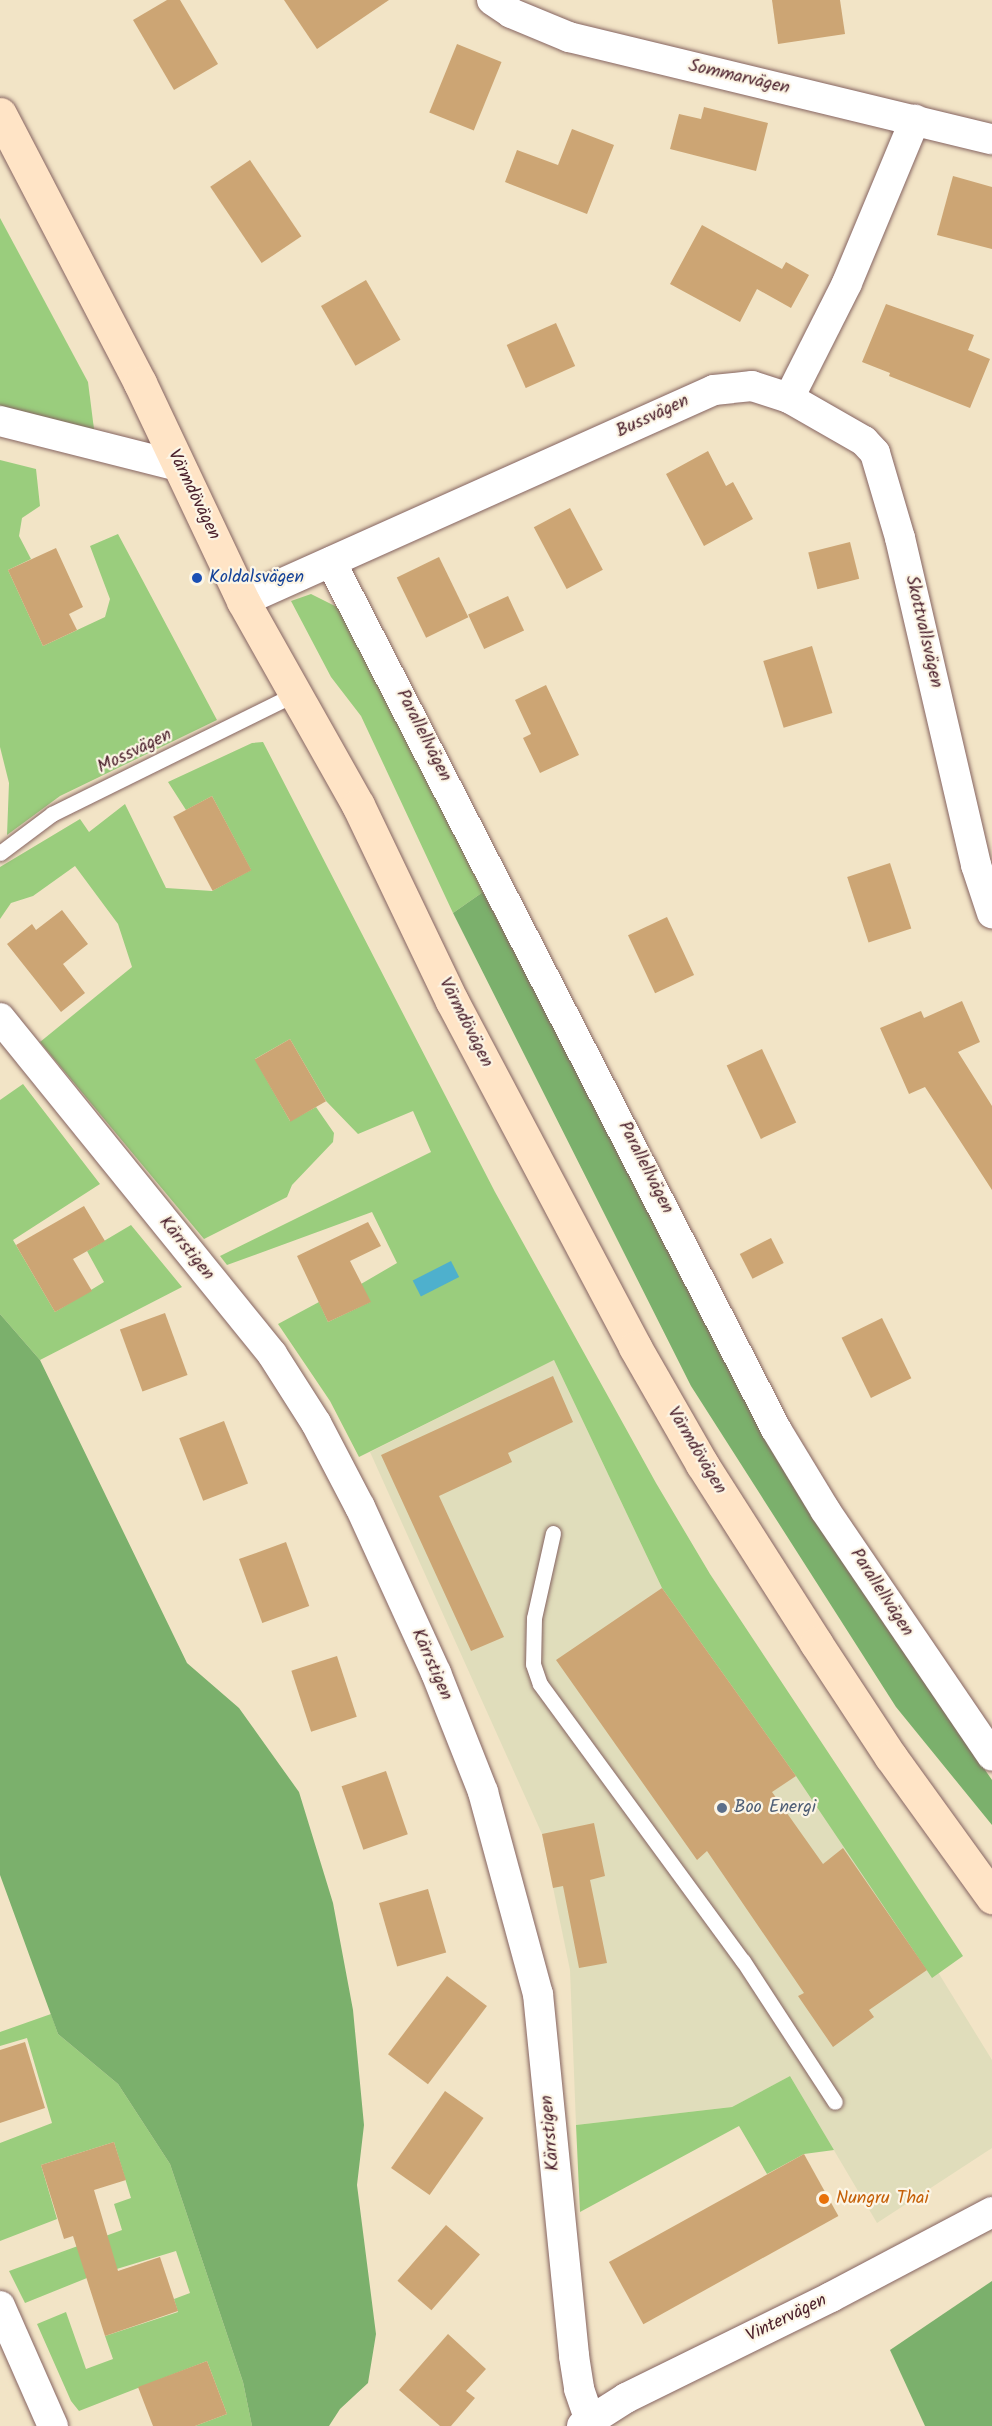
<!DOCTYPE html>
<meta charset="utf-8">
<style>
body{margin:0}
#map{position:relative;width:992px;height:2426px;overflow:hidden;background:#f2e4c6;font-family:Kalam,sans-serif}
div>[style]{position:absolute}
.built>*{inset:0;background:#e0ddbb}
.green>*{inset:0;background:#9acd7d}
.forest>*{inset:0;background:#7bb06c}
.water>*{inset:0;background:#4eb0cd;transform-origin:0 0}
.building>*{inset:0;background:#cca574;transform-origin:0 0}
.roads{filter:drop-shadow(0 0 2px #856461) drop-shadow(0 0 2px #856461)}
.service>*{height:15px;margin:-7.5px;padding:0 7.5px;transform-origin:7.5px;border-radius:7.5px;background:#fff}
.minor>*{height:30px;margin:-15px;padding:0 15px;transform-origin:15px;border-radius:15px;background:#fff}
.secondary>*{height:33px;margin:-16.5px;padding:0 16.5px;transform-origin:16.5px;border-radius:16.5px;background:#ffe4c6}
.dots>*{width:16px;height:16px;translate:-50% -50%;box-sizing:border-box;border:3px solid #fcf5e5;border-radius:50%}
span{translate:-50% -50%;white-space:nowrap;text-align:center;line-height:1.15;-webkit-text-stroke:4.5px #fcf5e5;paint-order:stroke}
.street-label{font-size:18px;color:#4a1f2b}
.transit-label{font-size:18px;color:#164399}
.left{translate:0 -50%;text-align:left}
.service-label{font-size:18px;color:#4e5e75}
.food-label{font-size:18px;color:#c56008}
</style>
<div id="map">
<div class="built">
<div style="clip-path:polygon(554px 1360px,662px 1588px,936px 1969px,992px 2060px,992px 2148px,877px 2223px,790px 2076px,732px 2107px,576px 2125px,570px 1970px,542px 1834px,370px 1452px)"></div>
</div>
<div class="green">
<div style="clip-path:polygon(0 218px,88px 382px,95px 437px,0 407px)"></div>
<div style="clip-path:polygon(0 460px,36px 469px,40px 506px,22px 518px,19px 536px,31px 559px,8px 570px,43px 646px,105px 617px,110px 599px,90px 546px,118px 534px,217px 720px,60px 796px,7px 835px,9px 783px,0 747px)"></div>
<div style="clip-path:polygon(311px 594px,337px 607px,376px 672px,483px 892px,453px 913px,361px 716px,331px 677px,291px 601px)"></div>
<div style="clip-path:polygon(263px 742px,495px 1192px,656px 1483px,710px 1574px,963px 1956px,932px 1978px,796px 1776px,662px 1588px,554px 1360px,359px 1457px,330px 1401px,278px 1324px,319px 1302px,328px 1322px,370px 1302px,361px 1284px,397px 1263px,372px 1212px,227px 1265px,220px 1256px,431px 1152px,413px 1111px,358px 1134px,326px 1101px,290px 1039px,255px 1059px,290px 1121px,316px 1107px,334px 1133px,333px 1142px,292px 1185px,287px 1197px,204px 1239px,40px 1042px,132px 967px,118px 924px,75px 866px,33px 896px,11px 903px,0 919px,0 867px,80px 819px,89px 832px,125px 804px,166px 888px,212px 891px,251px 870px,212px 796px,186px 810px,168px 782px,252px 743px)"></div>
<div style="clip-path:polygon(23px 1084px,100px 1184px,13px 1240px,55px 1312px,104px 1282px,87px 1251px,131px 1225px,182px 1287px,40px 1360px,0 1314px,0 1100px)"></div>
<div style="clip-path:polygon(51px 2014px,58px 2034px,118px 2084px,170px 2164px,243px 2382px,252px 2426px,195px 2426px,227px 2414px,207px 2361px,79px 2411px,71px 2401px,37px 2324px,66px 2312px,86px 2369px,113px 2359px,105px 2336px,178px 2312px,174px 2299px,190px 2293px,176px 2251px,87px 2278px,25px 2303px,9px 2271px,122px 2230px,114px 2204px,131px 2198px,114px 2142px,41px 2165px,57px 2219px,0 2241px,0 2143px,52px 2123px,27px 2038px,0 2046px,0 2032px)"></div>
<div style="clip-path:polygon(790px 2076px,834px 2150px,804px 2154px,767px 2174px,739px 2126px,580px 2212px,576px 2125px,732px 2107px)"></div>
</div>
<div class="forest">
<div style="clip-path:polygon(483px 892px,771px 1442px,880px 1618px,992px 1780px,992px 1825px,896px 1707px,691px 1386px,453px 913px)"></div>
<div style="clip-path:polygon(0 1314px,40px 1360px,187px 1663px,239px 1708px,299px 1792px,333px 1903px,353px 2010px,364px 2125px,357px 2185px,376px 2334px,368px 2383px,340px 2409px,329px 2426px,252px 2426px,243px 2382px,170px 2164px,118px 2084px,58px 2034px,0 1875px)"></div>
<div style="clip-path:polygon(992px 2281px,992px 2426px,925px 2426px,890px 2350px)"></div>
</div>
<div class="water">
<div style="left:451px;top:1261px;width:18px;height:43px;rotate:63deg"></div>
</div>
<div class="building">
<div style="clip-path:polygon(167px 0,180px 0,218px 64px,174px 90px,133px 20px)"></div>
<div style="clip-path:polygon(284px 0,389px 0,317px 49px)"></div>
<div style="clip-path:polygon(772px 0,840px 0,845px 34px,778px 44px)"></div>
<div style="left:457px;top:44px;width:48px;height:74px;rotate:22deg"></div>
<div style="clip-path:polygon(704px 107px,768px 123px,756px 171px,670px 149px,679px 114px,701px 119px)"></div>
<div style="clip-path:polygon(572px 129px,614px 145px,587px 214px,505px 182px,517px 150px,558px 165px)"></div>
<div style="left:250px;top:160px;width:92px;height:48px;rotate:56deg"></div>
<div style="clip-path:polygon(953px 176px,992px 187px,992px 249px,937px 235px)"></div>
<div style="clip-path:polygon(702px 225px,782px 269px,786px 262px,809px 275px,791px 308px,757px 289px,740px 322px,670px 284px)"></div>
<div style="left:366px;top:280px;width:69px;height:52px;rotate:60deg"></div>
<div style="clip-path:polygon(886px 304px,974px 335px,968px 350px,990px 359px,970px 408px,889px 376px,890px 373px,862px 362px)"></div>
<div style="left:556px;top:323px;width:47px;height:54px;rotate:66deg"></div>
<div style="clip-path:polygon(708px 451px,726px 486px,733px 482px,753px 519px,704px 546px,666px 474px)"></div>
<div style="left:570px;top:508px;width:70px;height:41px;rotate:62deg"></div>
<div style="left:850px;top:542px;width:38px;height:43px;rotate:76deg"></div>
<div style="clip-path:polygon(56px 548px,83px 607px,69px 614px,77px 630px,43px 646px,8px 570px)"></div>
<div style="left:439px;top:557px;width:67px;height:47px;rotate:64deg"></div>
<div style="left:508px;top:596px;width:38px;height:44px;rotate:65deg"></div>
<div style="left:812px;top:646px;width:70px;height:51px;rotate:73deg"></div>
<div style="clip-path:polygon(546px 685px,579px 755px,540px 773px,523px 738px,531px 734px,515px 700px)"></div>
<div style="left:212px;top:796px;width:84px;height:44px;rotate:62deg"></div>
<div style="left:890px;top:863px;width:69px;height:45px;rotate:72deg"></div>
<div style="clip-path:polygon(62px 910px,88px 944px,63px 964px,85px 993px,61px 1012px,7px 944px,32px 924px,36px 930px)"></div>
<div style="left:667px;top:917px;width:64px;height:43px;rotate:65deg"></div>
<div style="clip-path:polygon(962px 1001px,980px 1042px,958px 1052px,992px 1106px,992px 1190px,925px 1087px,909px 1094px,880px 1028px,921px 1011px,924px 1018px)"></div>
<div style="left:290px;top:1039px;width:72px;height:41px;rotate:60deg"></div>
<div style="left:762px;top:1049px;width:81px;height:39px;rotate:65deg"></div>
<div style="clip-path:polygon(84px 1206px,105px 1241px,73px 1259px,92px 1291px,55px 1312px,16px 1245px)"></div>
<div style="clip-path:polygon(368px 1222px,381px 1246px,350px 1261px,371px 1302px,328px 1322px,297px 1256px)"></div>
<div style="left:771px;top:1238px;width:28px;height:35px;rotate:63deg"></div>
<div style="left:165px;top:1313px;width:66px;height:48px;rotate:70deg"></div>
<div style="left:882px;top:1318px;width:67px;height:45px;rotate:64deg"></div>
<div style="clip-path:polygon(553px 1376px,573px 1422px,508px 1453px,512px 1462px,439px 1496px,504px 1637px,471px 1651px,381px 1455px)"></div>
<div style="left:224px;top:1421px;width:67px;height:48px;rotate:69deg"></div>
<div style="left:286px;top:1542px;width:68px;height:50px;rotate:70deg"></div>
<div style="clip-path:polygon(662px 1588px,796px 1776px,772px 1792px,823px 1864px,843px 1848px,927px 1970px,869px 2010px,874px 2017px,833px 2047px,798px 1996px,804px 1993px,707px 1851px,697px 1860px,556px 1660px)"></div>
<div style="left:337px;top:1656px;width:64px;height:48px;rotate:72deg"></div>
<div style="left:386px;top:1771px;width:67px;height:47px;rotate:71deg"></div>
<div style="clip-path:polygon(594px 1823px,605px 1876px,590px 1880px,607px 1963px,579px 1968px,563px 1886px,553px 1888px,542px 1834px)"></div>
<div style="left:428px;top:1889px;width:66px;height:51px;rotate:74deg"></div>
<div style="left:447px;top:1976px;width:50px;height:98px;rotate:37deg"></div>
<div style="clip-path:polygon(25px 2042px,45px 2108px,0 2123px,0 2050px)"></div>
<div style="left:445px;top:2091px;width:47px;height:94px;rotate:35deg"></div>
<div style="clip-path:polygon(114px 2142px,126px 2180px,94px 2190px,118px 2271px,160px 2257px,178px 2311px,105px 2336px,73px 2236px,64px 2239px,41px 2165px)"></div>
<div style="left:804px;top:2154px;width:71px;height:223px;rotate:61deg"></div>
<div style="left:446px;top:2225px;width:45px;height:74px;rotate:41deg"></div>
<div style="clip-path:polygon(448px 2334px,486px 2369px,466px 2391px,475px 2398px,451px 2426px,440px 2426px,399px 2390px)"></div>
<div style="clip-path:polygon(207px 2361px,227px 2414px,195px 2426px,153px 2426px,138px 2387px)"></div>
</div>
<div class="roads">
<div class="service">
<div style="left:0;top:853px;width:65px;rotate:-36.9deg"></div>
<div style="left:52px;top:814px;width:269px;rotate:-26.3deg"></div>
<div style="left:553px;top:1533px;width:87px;rotate:102.6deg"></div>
<div style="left:534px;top:1618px;width:46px;rotate:91.2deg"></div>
<div style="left:533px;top:1664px;width:21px;rotate:71deg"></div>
<div style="left:540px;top:1684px;width:343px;rotate:53.8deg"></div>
<div style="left:743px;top:1961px;width:168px;rotate:56.9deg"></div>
</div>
<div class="minor">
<div style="left:492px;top:0;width:23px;rotate:34deg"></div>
<div style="left:511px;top:13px;width:63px;rotate:22.5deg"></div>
<div style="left:569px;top:37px;width:435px;rotate:13.6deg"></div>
<div style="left:789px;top:398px;width:86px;rotate:29.8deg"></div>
<div style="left:864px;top:441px;width:16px;rotate:47deg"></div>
<div style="left:875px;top:453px;width:89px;rotate:73.6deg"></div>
<div style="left:900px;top:538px;width:336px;rotate:76.9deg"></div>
<div style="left:976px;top:865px;width:51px;rotate:71.6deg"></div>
<div style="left:0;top:421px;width:184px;rotate:14.2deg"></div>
<div style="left:331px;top:562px;width:975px;rotate:62.83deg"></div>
<div style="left:776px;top:1429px;width:95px;rotate:58.8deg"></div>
<div style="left:825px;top:1510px;width:297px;rotate:55.8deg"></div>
<div style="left:243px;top:601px;width:516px;rotate:-24.13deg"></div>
<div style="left:714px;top:390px;width:38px;rotate:-6deg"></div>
<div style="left:752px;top:386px;width:39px;rotate:18deg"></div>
<div style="left:789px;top:398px;width:129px;rotate:-63.2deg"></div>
<div style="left:847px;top:283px;width:177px;rotate:-67.4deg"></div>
<div style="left:0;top:1018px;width:432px;rotate:51deg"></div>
<div style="left:272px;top:1354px;width:82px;rotate:57.5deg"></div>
<div style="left:316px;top:1423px;width:95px;rotate:62.4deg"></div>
<div style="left:360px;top:1507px;width:183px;rotate:65.4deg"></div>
<div style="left:436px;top:1673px;width:128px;rotate:68.4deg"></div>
<div style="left:483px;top:1792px;width:209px;rotate:74.8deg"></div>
<div style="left:538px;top:1994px;width:364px;rotate:84.3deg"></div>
<div style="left:574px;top:2356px;width:33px;rotate:81deg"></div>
<div style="left:579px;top:2389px;width:39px;rotate:71deg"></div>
<div style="left:0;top:2306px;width:131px;rotate:66.2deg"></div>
<div style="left:582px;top:2426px;width:52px;rotate:-32.5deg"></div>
<div style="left:626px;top:2398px;width:229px;rotate:-26.2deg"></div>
<div style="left:831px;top:2297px;width:182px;rotate:-27.8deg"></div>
</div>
<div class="secondary">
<div style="left:0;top:114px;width:303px;rotate:62.5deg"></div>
<div style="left:140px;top:383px;width:241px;rotate:64.7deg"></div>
<div style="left:243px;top:601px;width:234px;rotate:60.6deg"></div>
<div style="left:358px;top:805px;width:217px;rotate:64.4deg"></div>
<div style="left:452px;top:1001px;width:391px;rotate:62.1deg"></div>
<div style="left:635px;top:1347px;width:135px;rotate:60.2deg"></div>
<div style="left:702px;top:1464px;width:212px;rotate:57.5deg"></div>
<div style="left:816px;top:1643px;width:136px;rotate:56.7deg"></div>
<div style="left:891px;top:1757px;width:173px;rotate:54.2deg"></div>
</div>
</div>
<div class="dots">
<div style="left:197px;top:578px;background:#1a4fb4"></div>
<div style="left:722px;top:1808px;background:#5c6f8a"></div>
<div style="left:824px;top:2199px;background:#e8710a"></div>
</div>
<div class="street-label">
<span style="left:739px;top:78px;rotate:13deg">Sommarvägen</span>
<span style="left:653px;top:417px;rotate:-25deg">Bussvägen</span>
<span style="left:193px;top:495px;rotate:64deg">Värmdövägen</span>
<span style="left:923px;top:632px;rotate:77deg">Skottvallsvägen</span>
<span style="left:423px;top:736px;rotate:63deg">Parallellvägen</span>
<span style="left:135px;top:752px;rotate:-26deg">Mossvägen</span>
<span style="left:465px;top:1023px;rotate:63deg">Värmdövägen</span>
<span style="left:645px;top:1168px;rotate:63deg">Parallellvägen</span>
<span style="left:186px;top:1249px;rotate:51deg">Kärrstigen</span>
<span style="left:696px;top:1451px;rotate:59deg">Värmdövägen</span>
<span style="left:881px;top:1593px;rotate:57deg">Parallellvägen</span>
<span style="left:431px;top:1665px;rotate:66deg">Kärrstigen</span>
<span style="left:551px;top:2133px;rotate:-95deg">Kärrstigen</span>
<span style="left:787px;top:2319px;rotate:-26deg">Vintervägen</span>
</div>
<div class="transit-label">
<span class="left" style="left:209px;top:578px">Koldalsvägen</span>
</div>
<div class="service-label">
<span class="left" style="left:734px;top:1808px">Boo Energi</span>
</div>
<div class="food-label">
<span class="left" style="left:836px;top:2199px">Nungru Thai</span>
</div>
</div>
